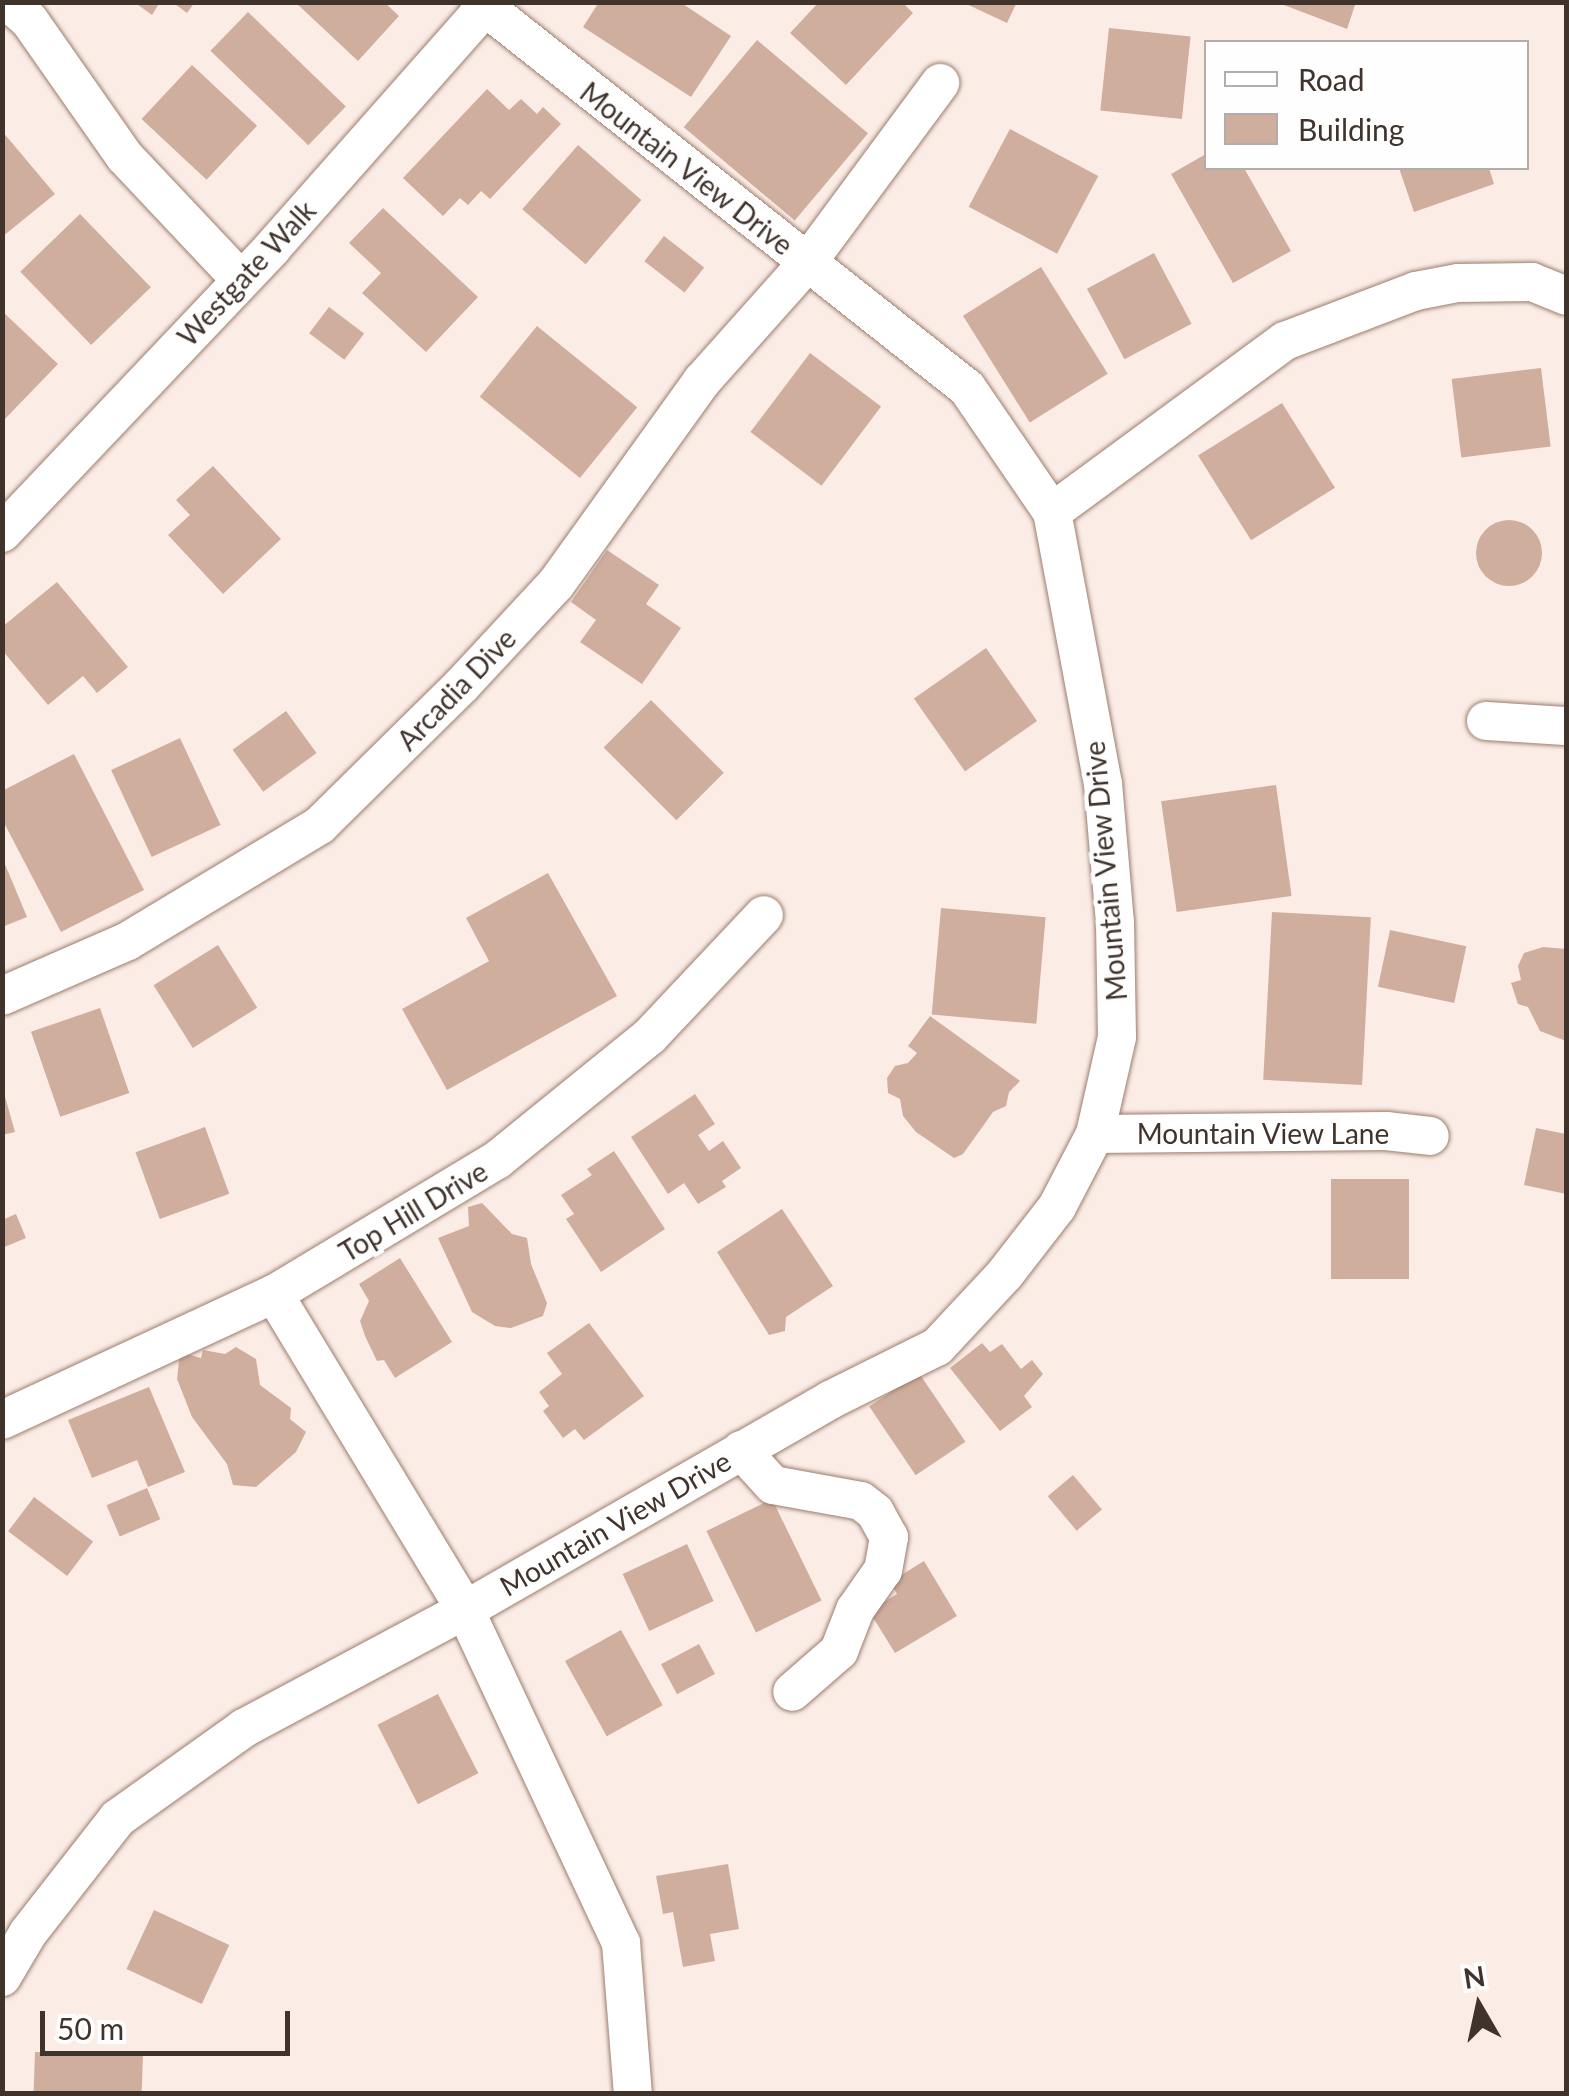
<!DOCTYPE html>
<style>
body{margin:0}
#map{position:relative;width:1569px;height:2096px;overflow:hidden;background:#fbede6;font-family:Lato,sans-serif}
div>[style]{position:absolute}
.building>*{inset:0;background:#cfae9d;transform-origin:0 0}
.round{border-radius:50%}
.roads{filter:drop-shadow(0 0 2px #9c7d6d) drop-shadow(0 0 2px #9c7d6d)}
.minor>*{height:38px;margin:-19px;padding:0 19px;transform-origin:19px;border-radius:19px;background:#fff}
span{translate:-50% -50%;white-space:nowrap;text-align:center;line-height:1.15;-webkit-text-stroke:9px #fefefe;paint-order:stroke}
.street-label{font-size:28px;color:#40332c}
.frame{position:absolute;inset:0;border:5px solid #40332c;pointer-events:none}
.legend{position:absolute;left:1204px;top:40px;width:325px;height:130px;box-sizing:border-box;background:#fefefe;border:2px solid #b2adaa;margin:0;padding:12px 18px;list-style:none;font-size:30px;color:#40332c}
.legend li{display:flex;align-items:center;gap:20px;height:50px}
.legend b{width:50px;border:2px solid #b2adaa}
.north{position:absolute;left:1429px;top:1956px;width:100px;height:100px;-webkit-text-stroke:8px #fefefe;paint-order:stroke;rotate:351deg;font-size:28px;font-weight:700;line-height:40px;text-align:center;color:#40332c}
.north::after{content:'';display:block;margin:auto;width:35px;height:45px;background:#40332c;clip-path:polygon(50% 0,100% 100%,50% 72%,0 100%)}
.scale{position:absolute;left:40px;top:2011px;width:250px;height:45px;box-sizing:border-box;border:5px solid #40332c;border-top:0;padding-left:12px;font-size:30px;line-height:35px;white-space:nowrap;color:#40332c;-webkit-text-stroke:8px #fefefe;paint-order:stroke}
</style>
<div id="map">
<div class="building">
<div style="clip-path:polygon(134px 2px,160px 2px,152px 15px)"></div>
<div style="clip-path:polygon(172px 2px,195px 2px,187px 13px)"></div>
<div style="clip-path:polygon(295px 2px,384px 2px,399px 16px,358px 61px)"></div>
<div style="clip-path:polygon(599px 2px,680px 2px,731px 36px,691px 97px,583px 27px)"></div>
<div style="clip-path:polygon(819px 2px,902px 2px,913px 13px,846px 85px,790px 33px)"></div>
<div style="clip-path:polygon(962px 2px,1017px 2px,1007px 23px)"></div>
<div style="clip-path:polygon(1276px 2px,1356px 2px,1347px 29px)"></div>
<div style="left:248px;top:12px;width:136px;height:54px;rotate:44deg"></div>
<div style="left:1109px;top:28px;width:82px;height:83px;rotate:6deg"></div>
<div style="left:757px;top:40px;width:145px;height:114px;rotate:40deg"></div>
<div style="left:192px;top:65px;width:89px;height:74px;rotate:43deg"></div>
<div style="clip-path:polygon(487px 89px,509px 110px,521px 99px,537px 114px,543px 107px,561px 124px,490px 199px,481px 191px,468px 205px,460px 198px,443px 216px,403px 178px)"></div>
<div style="left:1010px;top:129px;width:100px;height:88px;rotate:28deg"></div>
<div style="clip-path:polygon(2px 131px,55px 194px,2px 237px)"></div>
<div style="left:578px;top:145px;width:84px;height:85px;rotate:41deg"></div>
<div style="clip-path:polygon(1206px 154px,1206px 168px,1244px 168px,1291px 251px,1233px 283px,1171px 174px)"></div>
<div style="clip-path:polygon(1399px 168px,1489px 168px,1494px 184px,1414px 212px)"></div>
<div style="clip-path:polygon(383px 208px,478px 297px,426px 352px,362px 293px,381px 273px,349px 243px)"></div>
<div style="left:80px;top:214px;width:102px;height:83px;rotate:46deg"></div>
<div style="left:664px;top:236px;width:51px;height:32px;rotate:38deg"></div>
<div style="left:1154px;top:253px;width:80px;height:76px;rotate:62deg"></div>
<div style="left:1041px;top:267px;width:126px;height:92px;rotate:58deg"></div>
<div style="left:329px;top:307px;width:44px;height:33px;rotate:37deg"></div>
<div style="clip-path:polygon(2px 311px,58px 364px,2px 422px)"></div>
<div style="left:537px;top:326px;width:129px;height:91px;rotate:39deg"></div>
<div style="left:810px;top:353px;width:89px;height:99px;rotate:37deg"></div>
<div style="left:1541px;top:368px;width:79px;height:90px;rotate:83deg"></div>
<div style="left:1282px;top:403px;width:100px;height:99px;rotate:58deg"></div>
<div style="clip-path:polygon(213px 466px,281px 539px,223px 594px,168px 535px,190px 515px,176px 500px)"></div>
<div class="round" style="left:1476px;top:520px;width:66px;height:66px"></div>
<div style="clip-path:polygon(607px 550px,659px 585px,646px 604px,681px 628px,642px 684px,580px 642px,596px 620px,571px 602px)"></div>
<div style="clip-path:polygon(57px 582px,128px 667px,97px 693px,83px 676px,48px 705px,2px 650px,2px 627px)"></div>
<div style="left:986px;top:648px;width:89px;height:88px;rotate:55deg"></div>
<div style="left:651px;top:700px;width:103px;height:67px;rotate:45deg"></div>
<div style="left:286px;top:711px;width:52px;height:66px;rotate:54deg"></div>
<div style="left:180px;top:738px;width:96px;height:76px;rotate:65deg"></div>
<div style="clip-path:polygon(74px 754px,144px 890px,61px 932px,2px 819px,2px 791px)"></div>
<div style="left:1276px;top:785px;width:112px;height:116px;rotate:82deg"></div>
<div style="clip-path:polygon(2px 857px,27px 917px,2px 927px)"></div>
<div style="clip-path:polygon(548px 873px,617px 996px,447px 1090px,402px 1009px,489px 961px,466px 918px)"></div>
<div style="left:941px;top:908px;width:105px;height:107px;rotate:5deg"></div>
<div style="left:1272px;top:912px;width:99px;height:168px;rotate:3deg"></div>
<div style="left:1390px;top:930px;width:78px;height:58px;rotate:12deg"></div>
<div style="left:218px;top:945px;width:74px;height:76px;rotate:58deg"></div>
<div style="clip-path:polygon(1543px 947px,1566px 949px,1566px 1041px,1540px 1031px,1528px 1007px,1518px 1004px,1511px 983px,1521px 980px,1518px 966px,1524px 953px)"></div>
<div style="left:100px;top:1008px;width:90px;height:73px;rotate:71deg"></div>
<div style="clip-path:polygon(930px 1016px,1020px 1081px,1009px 1092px,1006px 1106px,993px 1112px,963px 1154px,954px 1158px,916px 1132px,903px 1116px,900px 1099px,888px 1093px,887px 1078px,895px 1066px,908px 1063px,917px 1053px,908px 1046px)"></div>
<div style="clip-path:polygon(2px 1086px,15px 1132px,2px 1135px)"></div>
<div style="clip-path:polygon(695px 1094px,715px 1124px,698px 1135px,709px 1151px,723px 1141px,741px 1168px,722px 1181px,726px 1187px,698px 1204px,684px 1183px,668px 1194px,631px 1137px)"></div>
<div style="left:205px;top:1127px;width:71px;height:74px;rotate:70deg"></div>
<div style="clip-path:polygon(1536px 1128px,1566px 1134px,1566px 1194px,1524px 1185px)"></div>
<div style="clip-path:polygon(614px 1151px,665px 1229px,601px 1272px,566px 1219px,574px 1214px,561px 1195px,592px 1175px,587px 1169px)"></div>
<div style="left:1331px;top:1179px;width:78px;height:100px"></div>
<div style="clip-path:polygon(482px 1203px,512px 1234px,527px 1238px,531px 1264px,547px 1303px,543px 1316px,511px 1328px,495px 1326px,472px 1312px,438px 1238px,469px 1226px,468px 1207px)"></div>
<div style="clip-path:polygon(782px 1209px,833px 1286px,786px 1317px,785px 1331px,769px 1335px,717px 1252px)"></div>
<div style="clip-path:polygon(16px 1214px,26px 1238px,2px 1248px,2px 1220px)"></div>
<div style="clip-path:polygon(400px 1258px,452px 1342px,395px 1378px,384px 1360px,377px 1361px,365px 1336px,360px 1321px,369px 1301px,359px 1284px)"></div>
<div style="clip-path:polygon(589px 1323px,644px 1396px,584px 1440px,575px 1429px,563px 1438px,543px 1411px,549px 1406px,539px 1392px,562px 1374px,547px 1353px)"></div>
<div style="clip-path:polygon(982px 1343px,990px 1352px,1002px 1344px,1021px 1369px,1032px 1360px,1043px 1374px,1024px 1396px,1032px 1407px,1000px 1431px,950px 1368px)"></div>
<div style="clip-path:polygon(236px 1347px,256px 1359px,260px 1385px,291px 1408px,290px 1419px,306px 1432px,296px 1452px,256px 1487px,233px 1485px,227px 1464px,192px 1417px,177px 1379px,180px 1352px,201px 1358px,203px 1350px,225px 1354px)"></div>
<div style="left:919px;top:1373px;width:83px;height:60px;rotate:56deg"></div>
<div style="clip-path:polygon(149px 1387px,185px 1472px,148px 1487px,137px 1460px,92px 1478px,68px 1420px)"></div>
<div style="left:1073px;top:1475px;width:45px;height:33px;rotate:50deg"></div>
<div style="left:147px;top:1488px;width:34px;height:44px;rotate:67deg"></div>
<div style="left:34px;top:1497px;width:74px;height:43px;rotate:37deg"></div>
<div style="left:772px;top:1499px;width:113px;height:73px;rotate:64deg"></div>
<div style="left:687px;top:1544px;width:63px;height:71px;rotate:65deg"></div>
<div style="clip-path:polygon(924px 1561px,957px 1616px,895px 1653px,869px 1611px,897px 1594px,890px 1582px)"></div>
<div style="left:621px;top:1630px;width:86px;height:64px;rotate:61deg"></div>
<div style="left:699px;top:1644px;width:34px;height:43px;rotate:62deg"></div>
<div style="left:438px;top:1694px;width:89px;height:68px;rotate:63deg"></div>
<div style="clip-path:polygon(728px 1864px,739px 1929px,710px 1934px,715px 1961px,683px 1967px,673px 1912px,663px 1914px,656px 1876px)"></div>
<div style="left:154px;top:1910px;width:83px;height:65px;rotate:25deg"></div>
<div style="left:35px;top:2052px;width:108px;height:42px;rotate:2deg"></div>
</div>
<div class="roads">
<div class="minor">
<div style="left:8px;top:2px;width:28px;rotate:41deg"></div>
<div style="left:29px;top:20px;width:167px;rotate:55deg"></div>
<div style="left:125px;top:157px;width:169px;rotate:46.7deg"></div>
<div style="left:1052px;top:512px;width:289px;rotate:-36.3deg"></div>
<div style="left:1285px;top:341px;width:140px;rotate:-20.9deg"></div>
<div style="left:1416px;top:291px;width:43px;rotate:-10.8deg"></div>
<div style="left:1458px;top:283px;width:74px;rotate:-0.8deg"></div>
<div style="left:1532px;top:282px;width:37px;rotate:22deg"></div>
<div style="left:2px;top:533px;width:393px;rotate:-46.5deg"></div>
<div style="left:272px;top:248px;width:320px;rotate:-48.5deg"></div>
<div style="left:1486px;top:721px;width:80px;rotate:3.6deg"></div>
<div style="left:2px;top:996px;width:137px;rotate:-23.6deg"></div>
<div style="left:128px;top:941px;width:224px;rotate:-31.1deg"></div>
<div style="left:320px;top:825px;width:199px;rotate:-44.6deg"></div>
<div style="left:462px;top:685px;width:138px;rotate:-47.1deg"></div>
<div style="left:556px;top:584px;width:250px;rotate:-54.3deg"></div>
<div style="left:702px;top:381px;width:158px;rotate:-48.3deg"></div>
<div style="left:807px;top:263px;width:224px;rotate:-53.5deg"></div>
<div style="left:1095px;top:1134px;width:291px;rotate:-0.6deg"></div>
<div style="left:1386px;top:1131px;width:44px;rotate:6.5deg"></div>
<div style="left:274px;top:1294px;width:369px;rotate:58.8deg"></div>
<div style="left:465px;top:1610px;width:368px;rotate:64.9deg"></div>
<div style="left:621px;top:1943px;width:151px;rotate:85.5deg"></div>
<div style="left:2px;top:1420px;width:300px;rotate:-24.9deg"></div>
<div style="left:274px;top:1294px;width:260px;rotate:-31deg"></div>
<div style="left:497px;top:1160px;width:197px;rotate:-39deg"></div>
<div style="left:650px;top:1036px;width:166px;rotate:-46.7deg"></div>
<div style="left:741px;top:1450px;width:47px;rotate:47.6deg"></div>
<div style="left:773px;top:1485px;width:89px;rotate:10.3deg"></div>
<div style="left:861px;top:1501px;width:18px;rotate:38deg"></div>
<div style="left:875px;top:1512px;width:29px;rotate:61deg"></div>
<div style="left:889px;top:1537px;width:34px;rotate:100deg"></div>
<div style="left:883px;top:1570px;width:49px;rotate:125deg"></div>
<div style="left:855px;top:1610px;width:44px;rotate:111.3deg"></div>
<div style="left:839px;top:1651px;width:62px;rotate:138.9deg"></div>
<div style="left:2px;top:1977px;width:51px;rotate:-59.4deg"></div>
<div style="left:28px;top:1933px;width:146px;rotate:-52deg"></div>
<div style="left:118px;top:1818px;width:155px;rotate:-35.5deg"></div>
<div style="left:244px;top:1728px;width:251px;rotate:-28.1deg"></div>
<div style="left:465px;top:1610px;width:421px;rotate:-29.9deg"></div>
<div style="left:830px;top:1400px;width:119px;rotate:-26.4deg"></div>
<div style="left:937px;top:1347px;width:100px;rotate:-47deg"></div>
<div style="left:1005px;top:1274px;width:85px;rotate:-52.2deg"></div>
<div style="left:1057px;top:1207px;width:82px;rotate:-62.5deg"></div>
<div style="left:1095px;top:1134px;width:99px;rotate:-77.2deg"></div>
<div style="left:1117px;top:1037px;width:114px;rotate:-91deg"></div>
<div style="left:1115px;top:923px;width:140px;rotate:-94.9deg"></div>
<div style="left:1103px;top:784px;width:277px;rotate:-100.6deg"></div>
<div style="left:1052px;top:512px;width:150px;rotate:-124.4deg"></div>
<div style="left:967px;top:388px;width:622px;rotate:-141.66deg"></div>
</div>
</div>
<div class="street-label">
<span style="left:687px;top:168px;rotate:38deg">Mountain View Drive</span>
<span style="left:246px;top:273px;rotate:-47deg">Westgate Walk</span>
<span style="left:456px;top:689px;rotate:-46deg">Arcadia Dive</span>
<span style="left:1105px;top:871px;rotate:-95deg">Mountain View Drive</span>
<span style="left:1263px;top:1133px">Mountain View Lane</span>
<span style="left:413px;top:1211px;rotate:-31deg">Top Hill Drive</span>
<span style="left:615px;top:1523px;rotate:-30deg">Mountain View Drive</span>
</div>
<div class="frame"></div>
<ul class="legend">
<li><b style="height:12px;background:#fff"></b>Road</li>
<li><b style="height:28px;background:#cfae9d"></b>Building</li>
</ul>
<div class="north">N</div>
<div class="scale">50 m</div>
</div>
